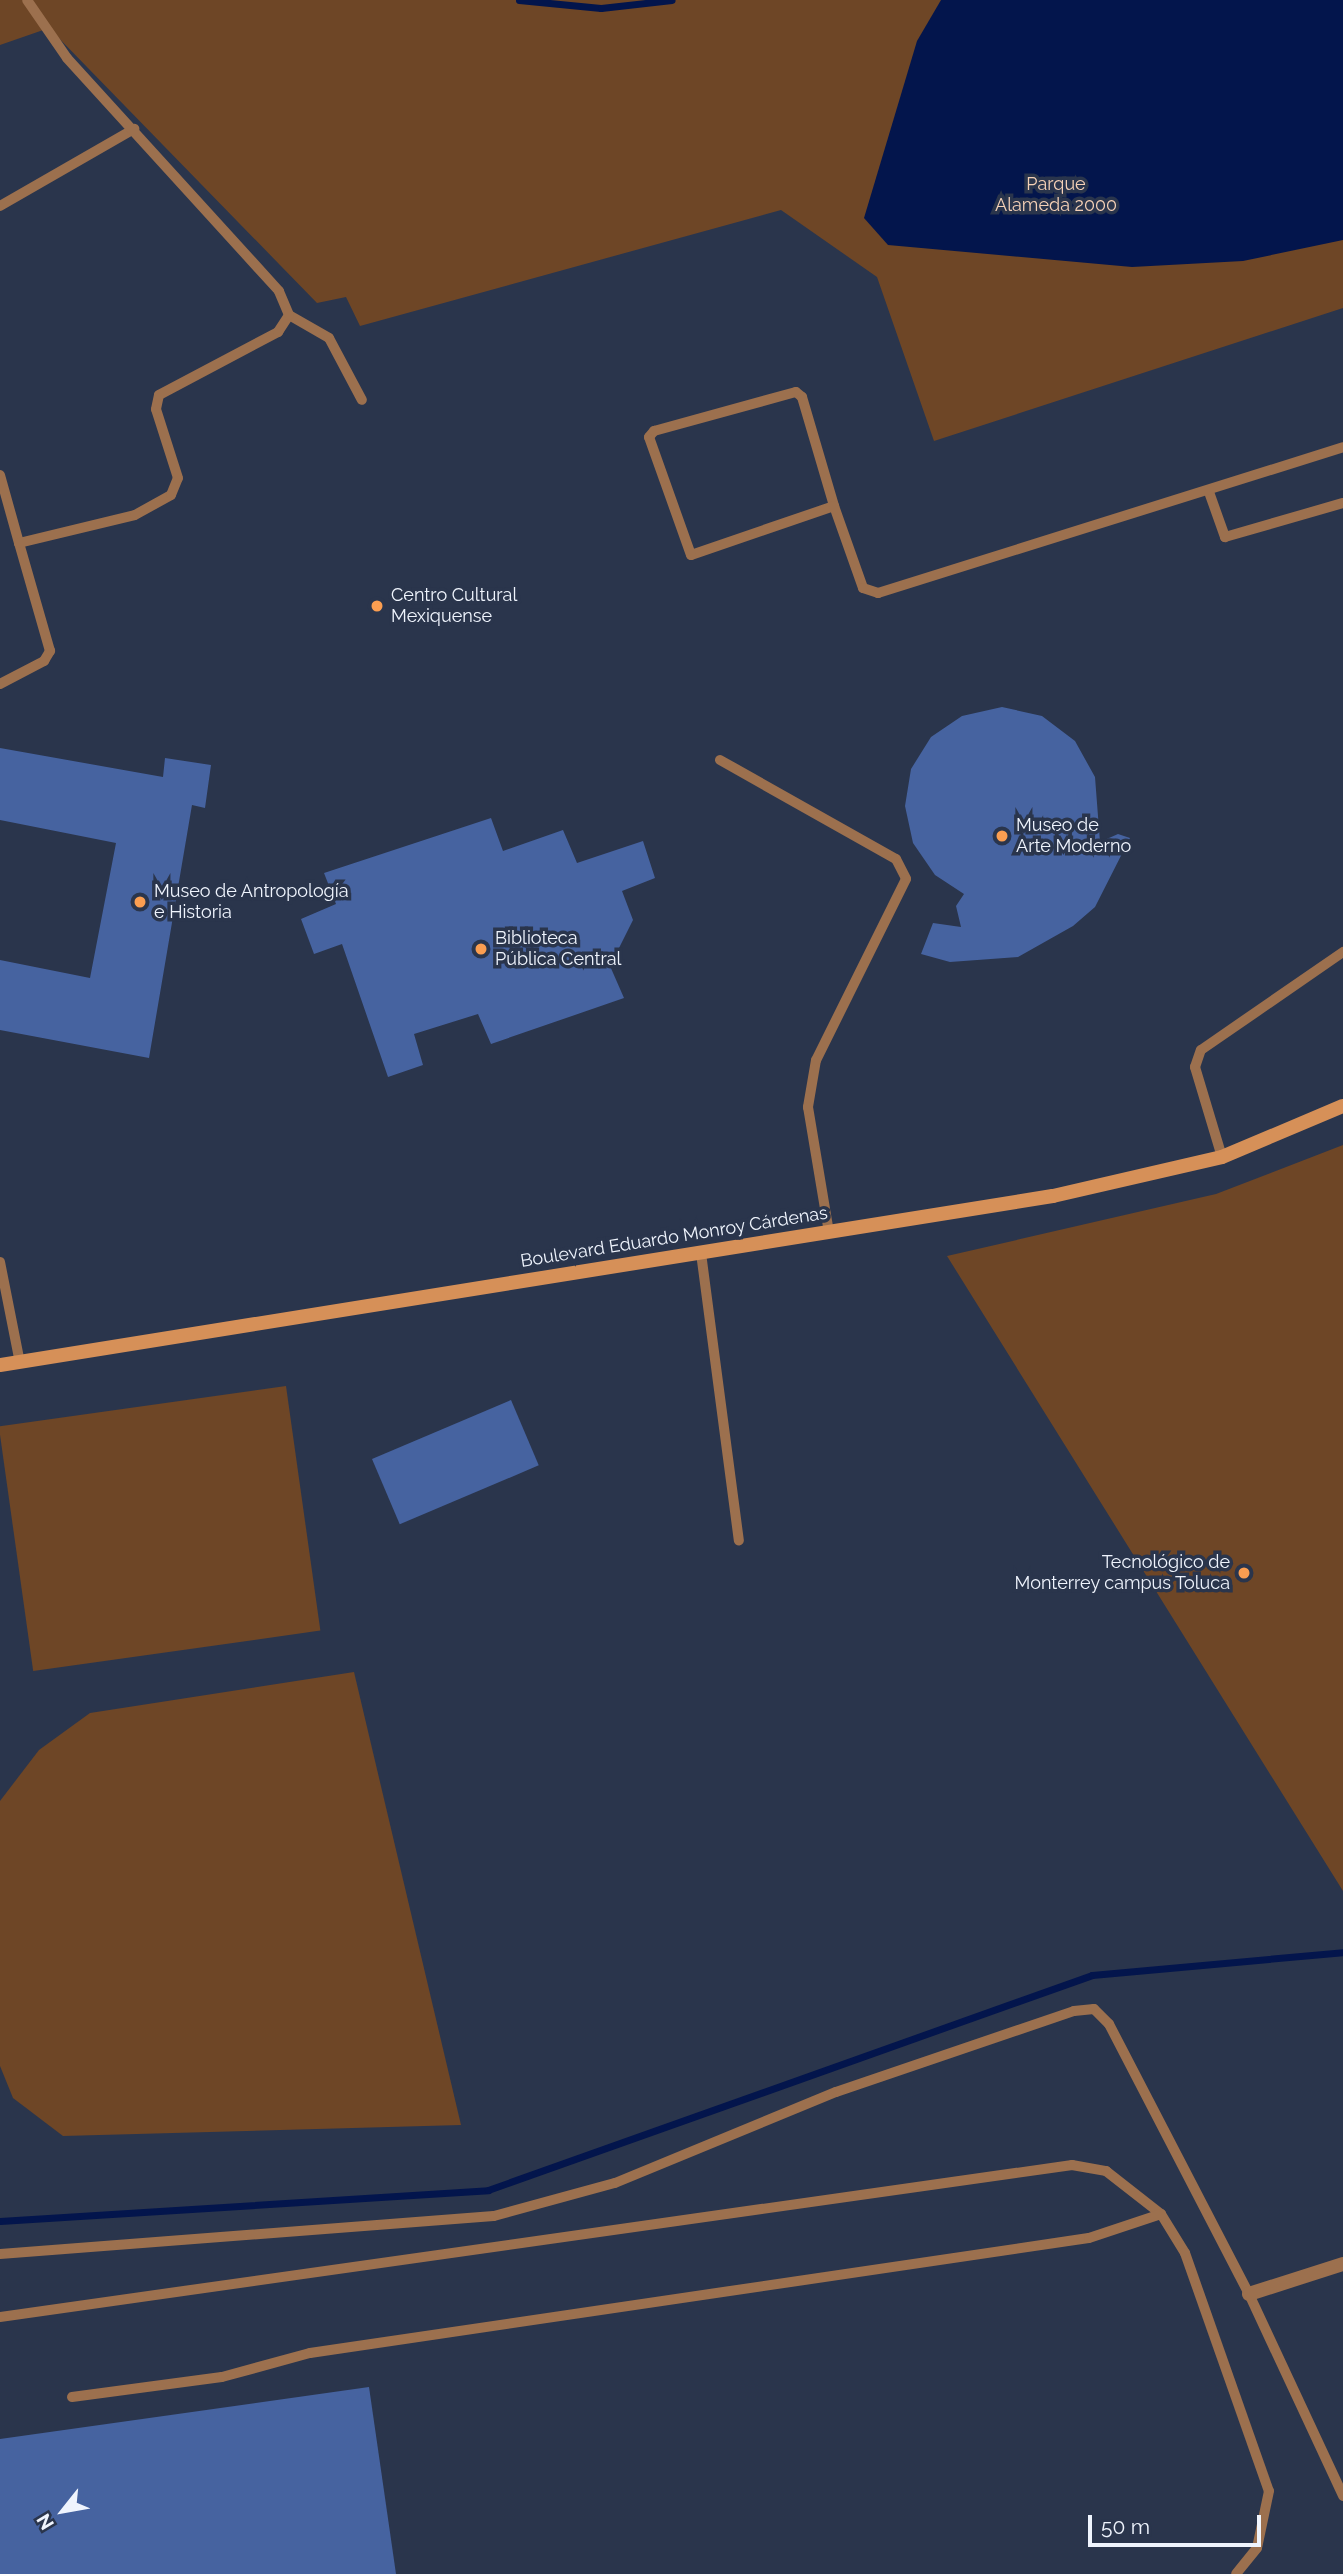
<!DOCTYPE html>
<meta charset="utf-8">
<style>
body{margin:0}
#map{position:relative;width:1343px;height:2574px;overflow:hidden;background:#2a354c;font-family:Raleway,sans-serif}
div>[style]{position:absolute}
.green>*{inset:0;background:#6e4626;transform-origin:0 0}
.water>*{inset:0;background:#03154c}
.stream>*{height:7px;margin:-3.5px;padding:0 3.5px;transform-origin:3.5px;border-radius:3.5px;background:#03154c}
.building>*{inset:0;background:#4663a0;transform-origin:0 0}
.lane>*{height:10px;margin:-5px;padding:0 5px;transform-origin:5px;border-radius:5px;background:#9c704e}
.street>*{height:14px;margin:-7px;padding:0 7px;transform-origin:7px;border-radius:7px;background:#9c704e}
.secondary>*{height:14px;margin:-7px;padding:0 7px;transform-origin:7px;border-radius:7px;background:#d69058}
.dots>*{width:19px;height:19px;translate:-50% -50%;box-sizing:border-box;border:4px solid #2a354c;border-radius:50%}
span{translate:-50% -50%;white-space:nowrap;text-align:center;line-height:1.15;-webkit-text-stroke:7px #2a354c;paint-order:stroke}
.park-label{font-size:18px;color:#f5d1b7}
.poi-label{font-size:18px;color:#eff4fd}
.left{translate:0 -50%;text-align:left}
.right{translate:-100% -50%;text-align:right}
.street-label{font-size:18px;color:#eff4fd}
.north{position:absolute;left:28px;top:2476px;width:70px;height:70px;-webkit-text-stroke:5px #2a354c;paint-order:stroke;rotate:239deg;font-size:19px;font-weight:700;line-height:28px;text-align:center;color:#eff4fd}
.north::after{content:'';display:block;margin:auto;width:24px;height:32px;background:#eff4fd;clip-path:polygon(50% 0,100% 100%,50% 72%,0 100%)}
.scale{position:absolute;left:1088px;top:2515px;width:173px;height:32px;box-sizing:border-box;border:4px solid #eff4fd;border-top:0;padding-left:9px;font-size:21px;line-height:24px;white-space:nowrap;color:#eff4fd;-webkit-text-stroke:5px #2a354c;paint-order:stroke}
</style>
<div id="map">
<div class="green">
<div style="clip-path:polygon(0 0,1343px 0,1343px 308px,934px 441px,877px 277px,781px 210px,360px 326px,346px 297px,317px 303px,49px 28px,0 45px)"></div>
<div style="clip-path:polygon(1343px 1145px,1343px 1891px,947px 1256px,1216px 1194px)"></div>
<div style="left:286px;top:1386px;width:247px;height:290px;rotate:82deg"></div>
<div style="clip-path:polygon(354px 1672px,461px 2125px,63px 2136px,13px 2098px,0 2066px,0 1801px,39px 1750px,90px 1713px)"></div>
</div>
<div class="water">
<div style="clip-path:polygon(941px 0,1343px 0,1343px 240px,1243px 261px,1132px 267px,888px 245px,864px 218px,917px 41px)"></div>
</div>
<div class="stream">
<div style="left:519px;top:0;width:82px;rotate:5.6deg"></div>
<div style="left:601px;top:8px;width:71px;rotate:-6.4deg"></div>
<div style="left:0;top:2221px;width:489px;rotate:-3.6deg"></div>
<div style="left:488px;top:2190px;width:641px;rotate:-19.59deg"></div>
<div style="left:1092px;top:1975px;width:252px;rotate:-5.2deg"></div>
</div>
<div class="building">
<div style="clip-path:polygon(1002px 707px,1042px 716px,1075px 741px,1095px 777px,1100px 842px,1118px 834px,1130px 838px,1095px 907px,1073px 926px,1018px 957px,950px 962px,921px 954px,933px 923px,961px 927px,956px 906px,964px 894px,935px 875px,913px 843px,905px 806px,911px 769px,931px 737px,962px 716px)"></div>
<div style="clip-path:polygon(0 748px,163px 777px,165px 758px,211px 765px,205px 808px,192px 805px,149px 1058px,0 1030px,0 960px,90px 978px,116px 843px,0 820px)"></div>
<div style="clip-path:polygon(491px 818px,503px 851px,563px 830px,577px 863px,643px 841px,655px 878px,622px 891px,633px 920px,610px 966px,624px 998px,491px 1044px,478px 1014px,414px 1034px,423px 1065px,388px 1077px,342px 944px,314px 954px,301px 919px,336px 904px,324px 873px)"></div>
<div style="left:511px;top:1400px;width:71px;height:151px;rotate:67deg"></div>
<div style="clip-path:polygon(369px 2387px,396px 2574px,0 2574px,0 2439px)"></div>
</div>
<div class="lane">
<div style="left:0;top:206px;width:155px;rotate:-29.9deg"></div>
<div style="left:289px;top:315px;width:46px;rotate:29.9deg"></div>
<div style="left:329px;top:338px;width:70px;rotate:62deg"></div>
<div style="left:796px;top:392px;width:8px;rotate:40deg"></div>
<div style="left:802px;top:397px;width:114px;rotate:73.6deg"></div>
<div style="left:834px;top:506px;width:151px;rotate:161.1deg"></div>
<div style="left:691px;top:555px;width:125px;rotate:-109.6deg"></div>
<div style="left:649px;top:437px;width:8px;rotate:-50deg"></div>
<div style="left:654px;top:431px;width:147px;rotate:-15.4deg"></div>
<div style="left:0;top:475px;width:71px;rotate:74.4deg"></div>
<div style="left:1209px;top:492px;width:48px;rotate:70.4deg"></div>
<div style="left:1225px;top:537px;width:123px;rotate:-16.1deg"></div>
<div style="left:834px;top:506px;width:87px;rotate:70.5deg"></div>
<div style="left:863px;top:588px;width:16px;rotate:18deg"></div>
<div style="left:878px;top:593px;width:487px;rotate:-17.4deg"></div>
<div style="left:0;top:684px;width:50px;rotate:-27.6deg"></div>
<div style="left:44px;top:661px;width:12px;rotate:-59deg"></div>
<div style="left:50px;top:651px;width:112px;rotate:-106deg"></div>
<div style="left:19px;top:543px;width:119px;rotate:-13.6deg"></div>
<div style="left:135px;top:515px;width:41px;rotate:-29.1deg"></div>
<div style="left:171px;top:495px;width:18px;rotate:-68deg"></div>
<div style="left:178px;top:478px;width:72px;rotate:-107.7deg"></div>
<div style="left:156px;top:409px;width:14px;rotate:-78deg"></div>
<div style="left:159px;top:395px;width:135px;rotate:-27.9deg"></div>
<div style="left:278px;top:332px;width:20px;rotate:-57deg"></div>
<div style="left:289px;top:315px;width:26px;rotate:-113deg"></div>
<div style="left:279px;top:291px;width:315px;rotate:-132.3deg"></div>
<div style="left:67px;top:58px;width:70px;rotate:-124.6deg"></div>
<div style="left:720px;top:760px;width:202px;rotate:29.4deg"></div>
<div style="left:896px;top:859px;width:22px;rotate:63deg"></div>
<div style="left:906px;top:879px;width:202px;rotate:116.4deg"></div>
<div style="left:816px;top:1060px;width:48px;rotate:99.7deg"></div>
<div style="left:808px;top:1107px;width:127px;rotate:80.5deg"></div>
<div style="left:1222px;top:1157px;width:94px;rotate:-106.7deg"></div>
<div style="left:1195px;top:1067px;width:18px;rotate:-71deg"></div>
<div style="left:1201px;top:1050px;width:173px;rotate:-34.6deg"></div>
<div style="left:701px;top:1253px;width:290px;rotate:82.5deg"></div>
<div style="left:0;top:1262px;width:103px;rotate:78.8deg"></div>
<div style="left:0;top:2254px;width:495px;rotate:-4.4deg"></div>
<div style="left:494px;top:2216px;width:125px;rotate:-15.3deg"></div>
<div style="left:615px;top:2183px;width:239px;rotate:-22.4deg"></div>
<div style="left:836px;top:2092px;width:251px;rotate:-18.8deg"></div>
<div style="left:1074px;top:2011px;width:20px;rotate:-6deg"></div>
<div style="left:1094px;top:2009px;width:21px;rotate:45deg"></div>
<div style="left:1109px;top:2024px;width:304px;rotate:62.6deg"></div>
<div style="left:1249px;top:2294px;width:223px;rotate:65deg"></div>
<div style="left:0;top:2317px;width:1083px;rotate:-8.07deg"></div>
<div style="left:1072px;top:2165px;width:35px;rotate:10deg"></div>
<div style="left:1106px;top:2171px;width:70px;rotate:38deg"></div>
<div style="left:1161px;top:2214px;width:46px;rotate:58.4deg"></div>
<div style="left:1185px;top:2253px;width:252px;rotate:70.6deg"></div>
<div style="left:1269px;top:2491px;width:58px;rotate:101.9deg"></div>
<div style="left:1257px;top:2548px;width:33px;rotate:129deg"></div>
<div style="left:72px;top:2397px;width:151px;rotate:-7.6deg"></div>
<div style="left:222px;top:2377px;width:91px;rotate:-15.3deg"></div>
<div style="left:310px;top:2353px;width:787px;rotate:-8.4deg"></div>
<div style="left:1089px;top:2238px;width:76px;rotate:-18.4deg"></div>
</div>
<div class="street">
<div style="left:1249px;top:2294px;width:99px;rotate:-17.7deg"></div>
</div>
<div class="secondary">
<div style="left:0;top:1365px;width:1066px;rotate:-9.12deg"></div>
<div style="left:1053px;top:1196px;width:173px;rotate:-13deg"></div>
<div style="left:1222px;top:1157px;width:131px;rotate:-22.9deg"></div>
</div>
<div class="dots">
<div style="left:377px;top:606px;background:#fb9e51"></div>
<div style="left:1002px;top:836px;background:#fb9e51"></div>
<div style="left:140px;top:902px;background:#fb9e51"></div>
<div style="left:481px;top:949px;background:#fb9e51"></div>
<div style="left:1244px;top:1573px;background:#fb9e51"></div>
</div>
<div class="park-label">
<span style="left:1056px;top:195px">Parque<br>Alameda 2000</span>
</div>
<div class="poi-label">
<span class="left" style="left:391px;top:606px">Centro Cultural<br>Mexiquense</span>
<span class="left" style="left:1016px;top:836px">Museo de<br>Arte Moderno</span>
<span class="left" style="left:154px;top:902px">Museo de Antropología<br>e Historia</span>
<span class="left" style="left:495px;top:949px">Biblioteca<br>Pública Central</span>
<span class="right" style="left:1230px;top:1573px">Tecnológico de<br>Monterrey campus Toluca</span>
</div>
<div class="street-label">
<span style="left:674px;top:1237px;rotate:-9deg">Boulevard Eduardo Monroy Cárdenas</span>
</div>
<div class="north">N</div>
<div class="scale">50 m</div>
</div>
